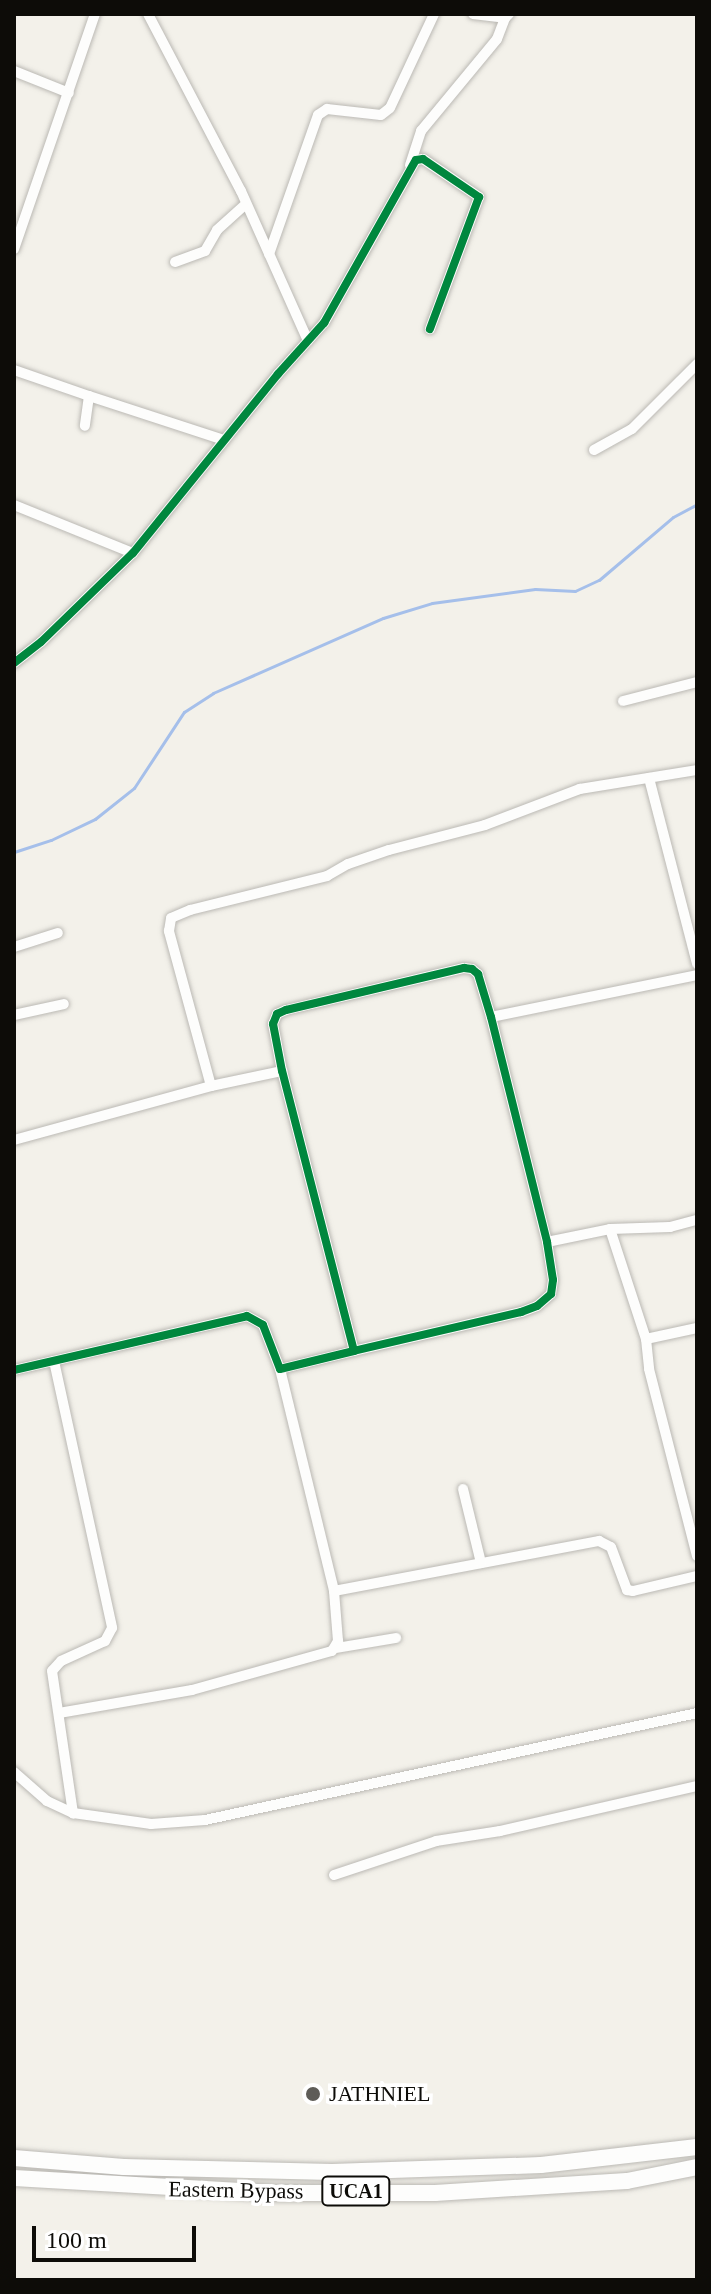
<!DOCTYPE html>
<style>
body{margin:0}
#map{position:relative;width:711px;height:2294px;overflow:hidden;background:#f3f1ea;font-family:Georgia,serif}
div>[style]{position:absolute}
.stream>*{height:3px;margin:-1.5px;padding:0 1.5px;transform-origin:1.5px;border-radius:1.5px;background:#a5bfea}
.roads{filter:drop-shadow(0 0 2px #bbb9b4) drop-shadow(0 0 2px #bbb9b4)}
.minor>*{height:10px;margin:-5px;padding:0 5px;transform-origin:5px;border-radius:5px;background:#fdfdfc}
.primary>*{height:16px;margin:-8px;padding:0 8px;transform-origin:8px;border-radius:8px;background:#fdfdfc}
.cycleway>*{height:8px;margin:-4px;padding:0 4px;transform-origin:4px;border-radius:4px;background:#00873e}
.dots>*{width:22px;height:22px;translate:-50% -50%;box-sizing:border-box;border:4px solid #fff;border-radius:50%}
span{translate:-50% -50%;white-space:nowrap;text-align:center;line-height:1.15;-webkit-text-stroke:7px #fff;paint-order:stroke}
.shield-label span{padding:2px 6px;background:#fff;border:2px solid;border-radius:6px;-webkit-text-stroke-width:0}
.shield-label{font-size:20px;color:#0d0c08;font-weight:700}
.poi-label{font-size:22px;color:#0d0c08}
.left{translate:0 -50%;text-align:left}
.street-label{font-size:22px;color:#0d0c08}
.frame{position:absolute;inset:0;border:16px solid #0d0c08;pointer-events:none}
.scale{position:absolute;left:32px;top:2226px;width:164px;height:36px;box-sizing:border-box;border:4px solid #0d0c08;border-top:0;padding-left:10px;font-size:24px;line-height:28px;white-space:nowrap;color:#0d0c08;-webkit-text-stroke:6px #fff;paint-order:stroke}
</style>
<div id="map">
<div class="stream">
<div style="left:14px;top:852px;width:39px;rotate:-18deg"></div>
<div style="left:51px;top:840px;width:49px;rotate:-25.5deg"></div>
<div style="left:95px;top:819px;width:50px;rotate:-38.5deg"></div>
<div style="left:134px;top:788px;width:91px;rotate:-56.7deg"></div>
<div style="left:184px;top:712px;width:35px;rotate:-33deg"></div>
<div style="left:213px;top:693px;width:186px;rotate:-23.8deg"></div>
<div style="left:383px;top:618px;width:51px;rotate:-17deg"></div>
<div style="left:432px;top:603px;width:104px;rotate:-7.7deg"></div>
<div style="left:535px;top:589px;width:40px;rotate:2.9deg"></div>
<div style="left:575px;top:591px;width:26px;rotate:-25deg"></div>
<div style="left:599px;top:580px;width:97px;rotate:-40.4deg"></div>
<div style="left:673px;top:517px;width:27px;rotate:-28deg"></div>
</div>
<div class="roads">
<div class="minor">
<div style="left:148px;top:14px;width:200px;rotate:62.3deg"></div>
<div style="left:241px;top:191px;width:164px;rotate:65.9deg"></div>
<div style="left:473px;top:14px;width:32px;rotate:7deg"></div>
<div style="left:505px;top:18px;width:6px;rotate:-45deg"></div>
<div style="left:14px;top:71px;width:59px;rotate:21.8deg"></div>
<div style="left:410px;top:165px;width:36px;rotate:-72deg"></div>
<div style="left:421px;top:131px;width:119px;rotate:-50.4deg"></div>
<div style="left:497px;top:39px;width:22px;rotate:-69deg"></div>
<div style="left:14px;top:249px;width:249px;rotate:-71deg"></div>
<div style="left:269px;top:254px;width:147px;rotate:-70.6deg"></div>
<div style="left:318px;top:115px;width:11px;rotate:-34deg"></div>
<div style="left:327px;top:109px;width:54px;rotate:6.3deg"></div>
<div style="left:381px;top:115px;width:11px;rotate:-38deg"></div>
<div style="left:390px;top:108px;width:104px;rotate:-64.9deg"></div>
<div style="left:175px;top:262px;width:32px;rotate:-20deg"></div>
<div style="left:205px;top:251px;width:24px;rotate:-60deg"></div>
<div style="left:217px;top:230px;width:39px;rotate:-42deg"></div>
<div style="left:14px;top:370px;width:79px;rotate:19.1deg"></div>
<div style="left:89px;top:396px;width:30px;rotate:98deg"></div>
<div style="left:89px;top:396px;width:142px;rotate:18.1deg"></div>
<div style="left:594px;top:450px;width:43px;rotate:-28.9deg"></div>
<div style="left:632px;top:429px;width:92px;rotate:-45deg"></div>
<div style="left:14px;top:505px;width:128px;rotate:22deg"></div>
<div style="left:14px;top:663px;width:34px;rotate:-38deg"></div>
<div style="left:41px;top:642px;width:128px;rotate:-44.1deg"></div>
<div style="left:133px;top:553px;width:230px;rotate:-51deg"></div>
<div style="left:278px;top:374px;width:69px;rotate:-48deg"></div>
<div style="left:324px;top:323px;width:187px;rotate:-60.6deg"></div>
<div style="left:416px;top:160px;width:7px;rotate:-8deg"></div>
<div style="left:423px;top:159px;width:68px;rotate:34.2deg"></div>
<div style="left:479px;top:197px;width:141px;rotate:110.4deg"></div>
<div style="left:623px;top:701px;width:76px;rotate:-14.4deg"></div>
<div style="left:649px;top:778px;width:192px;rotate:75.5deg"></div>
<div style="left:14px;top:947px;width:46px;rotate:-17.7deg"></div>
<div style="left:14px;top:1015px;width:51px;rotate:-12.4deg"></div>
<div style="left:491px;top:1017px;width:210px;rotate:-11.5deg"></div>
<div style="left:211px;top:1086px;width:161px;rotate:-105.2deg"></div>
<div style="left:169px;top:931px;width:13px;rotate:-81deg"></div>
<div style="left:171px;top:918px;width:21px;rotate:-23deg"></div>
<div style="left:190px;top:910px;width:141px;rotate:-13.9deg"></div>
<div style="left:327px;top:876px;width:24px;rotate:-30deg"></div>
<div style="left:348px;top:864px;width:43px;rotate:-18.9deg"></div>
<div style="left:389px;top:850px;width:99px;rotate:-14.6deg"></div>
<div style="left:485px;top:825px;width:102px;rotate:-20.8deg"></div>
<div style="left:580px;top:789px;width:119px;rotate:-9.2deg"></div>
<div style="left:14px;top:1140px;width:204px;rotate:-15.3deg"></div>
<div style="left:211px;top:1086px;width:73px;rotate:-11.9deg"></div>
<div style="left:610px;top:1229px;width:116px;rotate:71.9deg"></div>
<div style="left:646px;top:1339px;width:30px;rotate:84deg"></div>
<div style="left:649px;top:1369px;width:193px;rotate:75.6deg"></div>
<div style="left:547px;top:1242px;width:64px;rotate:-11.7deg"></div>
<div style="left:610px;top:1229px;width:60px;rotate:-1.9deg"></div>
<div style="left:670px;top:1227px;width:28px;rotate:-15deg"></div>
<div style="left:646px;top:1339px;width:52px;rotate:-12.2deg"></div>
<div style="left:54px;top:1361px;width:273px;rotate:77.7deg"></div>
<div style="left:112px;top:1628px;width:15px;rotate:118deg"></div>
<div style="left:105px;top:1641px;width:48px;rotate:155.6deg"></div>
<div style="left:61px;top:1661px;width:13px;rotate:132deg"></div>
<div style="left:52px;top:1671px;width:144px;rotate:81.6deg"></div>
<div style="left:280px;top:1369px;width:228px;rotate:76.3deg"></div>
<div style="left:334px;top:1591px;width:270px;rotate:-10.7deg"></div>
<div style="left:599px;top:1541px;width:13px;rotate:27deg"></div>
<div style="left:611px;top:1547px;width:46px;rotate:69.6deg"></div>
<div style="left:627px;top:1590px;width:6px;rotate:9deg"></div>
<div style="left:633px;top:1591px;width:66px;rotate:-13.2deg"></div>
<div style="left:14px;top:1370px;width:239px;rotate:-13deg"></div>
<div style="left:247px;top:1316px;width:18px;rotate:29deg"></div>
<div style="left:263px;top:1325px;width:47px;rotate:68.9deg"></div>
<div style="left:280px;top:1369px;width:76px;rotate:-13.7deg"></div>
<div style="left:354px;top:1351px;width:289px;rotate:-104.4deg"></div>
<div style="left:282px;top:1071px;width:48px;rotate:-100.8deg"></div>
<div style="left:273px;top:1024px;width:11px;rotate:-68deg"></div>
<div style="left:277px;top:1014px;width:10px;rotate:-24deg"></div>
<div style="left:286px;top:1010px;width:183px;rotate:-13.3deg"></div>
<div style="left:464px;top:968px;width:8px;rotate:7deg"></div>
<div style="left:472px;top:969px;width:8px;rotate:40deg"></div>
<div style="left:478px;top:974px;width:45px;rotate:73.2deg"></div>
<div style="left:491px;top:1017px;width:232px;rotate:76deg"></div>
<div style="left:547px;top:1242px;width:38px;rotate:81deg"></div>
<div style="left:553px;top:1280px;width:14px;rotate:98deg"></div>
<div style="left:551px;top:1294px;width:18px;rotate:139deg"></div>
<div style="left:537px;top:1306px;width:17px;rotate:159deg"></div>
<div style="left:521px;top:1312px;width:171px;rotate:166.9deg"></div>
<div style="left:463px;top:1489px;width:76px;rotate:76.3deg"></div>
<div style="left:336px;top:1648px;width:61px;rotate:-9.5deg"></div>
<div style="left:59px;top:1713px;width:135px;rotate:-9.8deg"></div>
<div style="left:192px;top:1690px;width:145px;rotate:-15.6deg"></div>
<div style="left:332px;top:1651px;width:12px;rotate:-59deg"></div>
<div style="left:338px;top:1641px;width:50px;rotate:-94.6deg"></div>
<div style="left:14px;top:1772px;width:44px;rotate:41.3deg"></div>
<div style="left:47px;top:1801px;width:29px;rotate:25deg"></div>
<div style="left:73px;top:1813px;width:79px;rotate:8deg"></div>
<div style="left:151px;top:1824px;width:54px;rotate:-4.2deg"></div>
<div style="left:205px;top:1820px;width:504px;rotate:-12.27deg"></div>
<div style="left:334px;top:1875px;width:108px;rotate:-18.4deg"></div>
<div style="left:436px;top:1841px;width:65px;rotate:-8.9deg"></div>
<div style="left:500px;top:1831px;width:202px;rotate:-12.9deg"></div>
</div>
<div class="primary">
<div style="left:14px;top:2158px;width:110px;rotate:4.7deg"></div>
<div style="left:124px;top:2167px;width:208px;rotate:1.4deg"></div>
<div style="left:332px;top:2172px;width:209px;rotate:-1.9deg"></div>
<div style="left:541px;top:2165px;width:157px;rotate:-6.6deg"></div>
<div style="left:14px;top:2178px;width:261px;rotate:3.3deg"></div>
<div style="left:275px;top:2193px;width:160px"></div>
<div style="left:435px;top:2193px;width:192px;rotate:-3.6deg"></div>
<div style="left:627px;top:2181px;width:71px;rotate:-11.3deg"></div>
</div>
</div>
<div class="cycleway">
<div style="left:14px;top:663px;width:34px;rotate:-38deg"></div>
<div style="left:41px;top:642px;width:128px;rotate:-44.1deg"></div>
<div style="left:133px;top:553px;width:230px;rotate:-51deg"></div>
<div style="left:278px;top:374px;width:69px;rotate:-48deg"></div>
<div style="left:324px;top:323px;width:187px;rotate:-60.6deg"></div>
<div style="left:416px;top:160px;width:7px;rotate:-8deg"></div>
<div style="left:423px;top:159px;width:68px;rotate:34.2deg"></div>
<div style="left:479px;top:197px;width:141px;rotate:110.4deg"></div>
<div style="left:14px;top:1370px;width:239px;rotate:-13deg"></div>
<div style="left:247px;top:1316px;width:18px;rotate:29deg"></div>
<div style="left:263px;top:1325px;width:47px;rotate:68.9deg"></div>
<div style="left:280px;top:1369px;width:76px;rotate:-13.7deg"></div>
<div style="left:354px;top:1351px;width:289px;rotate:-104.4deg"></div>
<div style="left:282px;top:1071px;width:48px;rotate:-100.8deg"></div>
<div style="left:273px;top:1024px;width:11px;rotate:-68deg"></div>
<div style="left:277px;top:1014px;width:10px;rotate:-24deg"></div>
<div style="left:286px;top:1010px;width:183px;rotate:-13.3deg"></div>
<div style="left:464px;top:968px;width:8px;rotate:7deg"></div>
<div style="left:472px;top:969px;width:8px;rotate:40deg"></div>
<div style="left:478px;top:974px;width:45px;rotate:73.2deg"></div>
<div style="left:491px;top:1017px;width:232px;rotate:76deg"></div>
<div style="left:547px;top:1242px;width:38px;rotate:81deg"></div>
<div style="left:553px;top:1280px;width:14px;rotate:98deg"></div>
<div style="left:551px;top:1294px;width:18px;rotate:139deg"></div>
<div style="left:537px;top:1306px;width:17px;rotate:159deg"></div>
<div style="left:521px;top:1312px;width:171px;rotate:166.9deg"></div>
</div>
<div class="dots">
<div style="left:313px;top:2094px;background:#5e5c57"></div>
</div>
<div class="shield-label">
<span style="left:356px;top:2191px">UCA1</span>
</div>
<div class="poi-label">
<span class="left" style="left:329px;top:2094px">JATHNIEL</span>
</div>
<div class="street-label">
<span style="left:236px;top:2190px;rotate:1deg">Eastern Bypass</span>
</div>
<div class="frame"></div>
<div class="scale">100 m</div>
</div>
